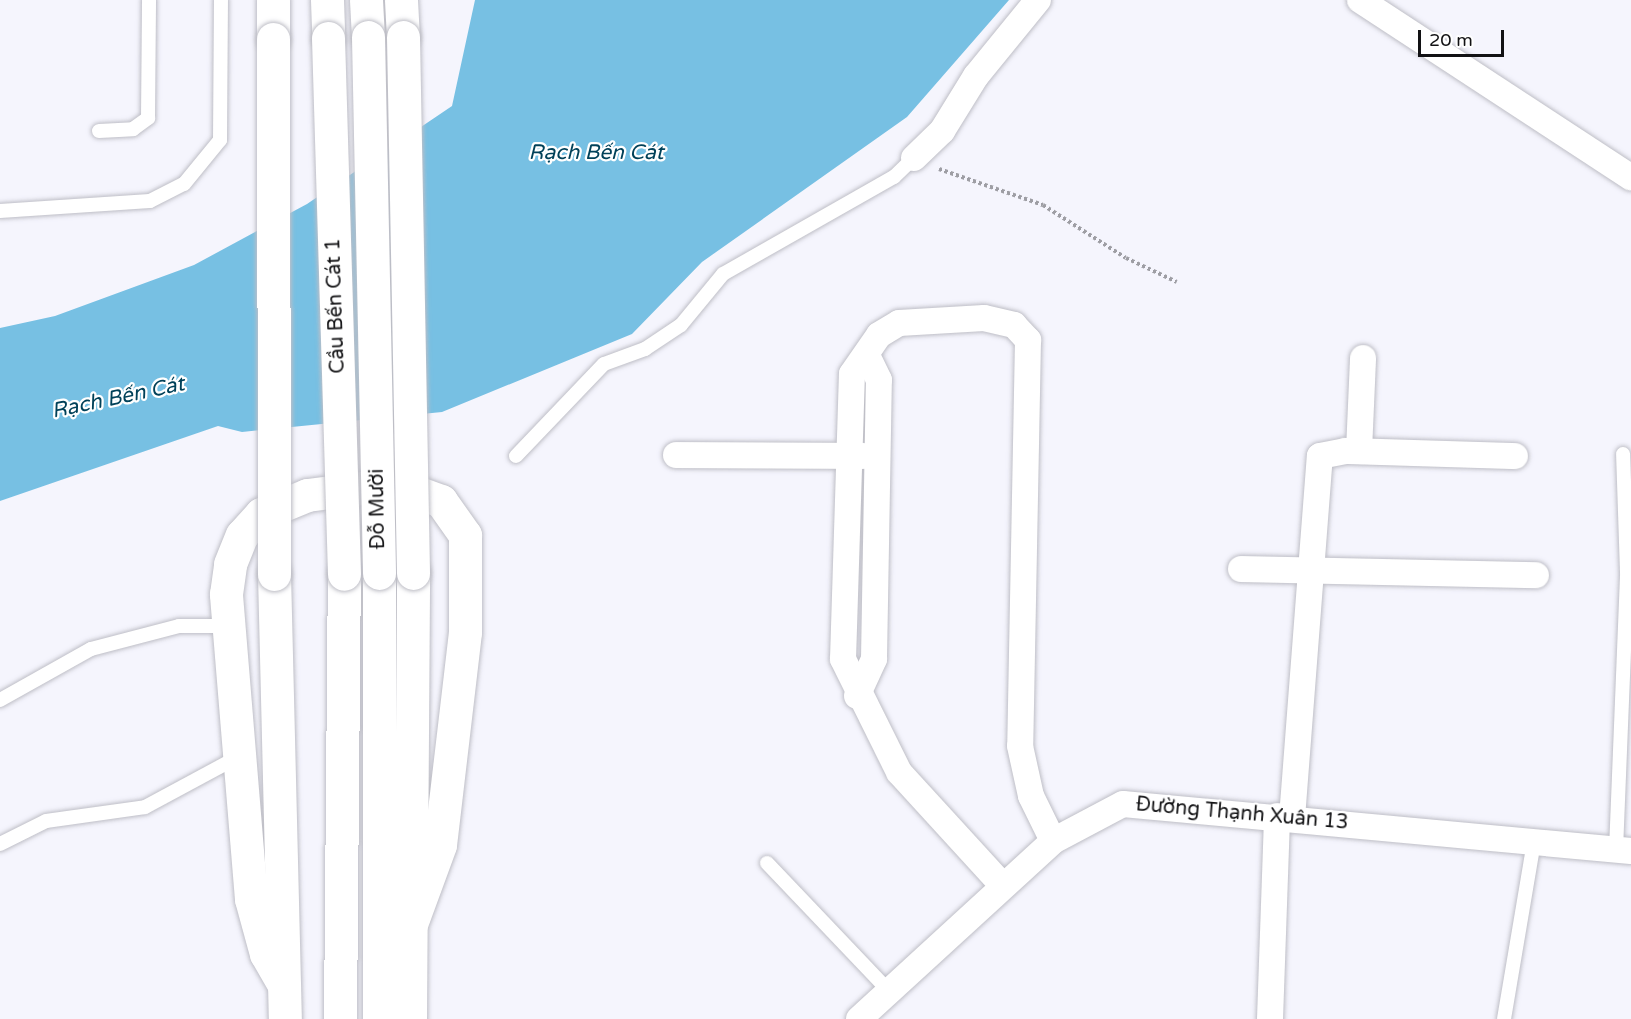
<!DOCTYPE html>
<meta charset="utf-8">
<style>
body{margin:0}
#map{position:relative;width:1631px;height:1019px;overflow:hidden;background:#f5f5fd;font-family:"Varela Round",sans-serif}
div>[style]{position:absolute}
.water>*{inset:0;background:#77c0e3}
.path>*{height:4px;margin-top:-2px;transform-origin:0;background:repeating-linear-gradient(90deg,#9e9ea4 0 3px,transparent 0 6px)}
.roads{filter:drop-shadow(0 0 2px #bebec6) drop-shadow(0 0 2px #bebec6)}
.service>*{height:14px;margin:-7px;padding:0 7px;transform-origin:7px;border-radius:7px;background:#fff}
.minor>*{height:26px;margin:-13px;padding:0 13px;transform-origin:13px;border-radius:13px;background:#fff}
.trunk>*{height:33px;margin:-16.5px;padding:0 16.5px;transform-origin:16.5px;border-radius:16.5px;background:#fff}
.bridges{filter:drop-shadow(0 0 2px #bebec6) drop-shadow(0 0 2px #bebec6)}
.trunk-bridge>*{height:33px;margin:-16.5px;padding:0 16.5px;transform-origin:16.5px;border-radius:16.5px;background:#fff}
span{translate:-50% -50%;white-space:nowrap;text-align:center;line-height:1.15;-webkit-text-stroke:4.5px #fff;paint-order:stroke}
.street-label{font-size:20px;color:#121214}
.water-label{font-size:21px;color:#004159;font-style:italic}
.scale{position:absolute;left:1418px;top:30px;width:86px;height:27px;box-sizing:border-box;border:3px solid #121214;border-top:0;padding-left:8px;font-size:18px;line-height:21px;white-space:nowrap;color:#121214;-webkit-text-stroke:4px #fff;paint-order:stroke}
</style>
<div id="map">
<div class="water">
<div style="clip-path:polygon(475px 0,1009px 0,907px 117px,702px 262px,632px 334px,442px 412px,242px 432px,218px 426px,0 501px,0 328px,55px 316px,194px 265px,307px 204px,452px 106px)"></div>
</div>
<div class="path">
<div style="left:939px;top:169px;width:110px;rotate:19.1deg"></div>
<div style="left:1043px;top:205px;width:98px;rotate:32.6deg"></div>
<div style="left:1126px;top:258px;width:56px;rotate:25.2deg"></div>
</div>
<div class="roads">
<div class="service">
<div style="left:99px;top:131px;width:34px;rotate:-3deg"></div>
<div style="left:133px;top:129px;width:19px;rotate:-36deg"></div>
<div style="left:148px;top:118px;width:118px;rotate:-89.5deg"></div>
<div style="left:0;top:211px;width:150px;rotate:-3.8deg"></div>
<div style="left:150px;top:201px;width:38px;rotate:-27deg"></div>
<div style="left:184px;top:184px;width:57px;rotate:-50.7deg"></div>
<div style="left:220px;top:140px;width:140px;rotate:-89.6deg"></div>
<div style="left:516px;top:456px;width:127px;rotate:-46.3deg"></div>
<div style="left:604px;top:364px;width:44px;rotate:-20.1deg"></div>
<div style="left:645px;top:349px;width:43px;rotate:-33.7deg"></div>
<div style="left:681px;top:325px;width:66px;rotate:-50.5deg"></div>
<div style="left:723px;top:274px;width:197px;rotate:-29.6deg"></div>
<div style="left:894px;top:177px;width:28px;rotate:-44deg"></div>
<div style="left:0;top:700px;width:104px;rotate:-29.3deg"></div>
<div style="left:91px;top:649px;width:91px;rotate:-14.6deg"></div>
<div style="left:179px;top:626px;width:47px"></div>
<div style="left:0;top:844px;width:51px;rotate:-26.6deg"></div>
<div style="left:46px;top:821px;width:100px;rotate:-8deg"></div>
<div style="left:145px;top:807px;width:103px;rotate:-28.3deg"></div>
<div style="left:1616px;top:850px;width:278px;rotate:-87.7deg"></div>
<div style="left:1627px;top:572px;width:118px;rotate:-91.9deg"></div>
<div style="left:767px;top:863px;width:177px;rotate:46.4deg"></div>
<div style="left:1504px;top:1019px;width:180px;rotate:-80.4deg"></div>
</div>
<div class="minor">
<div style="left:1360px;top:0;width:324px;rotate:33.2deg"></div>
<div style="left:914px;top:158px;width:39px;rotate:-44deg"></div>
<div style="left:942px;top:131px;width:65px;rotate:-58.3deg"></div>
<div style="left:976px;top:76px;width:98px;rotate:-50.8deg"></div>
<div style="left:1359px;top:451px;width:93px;rotate:-87.5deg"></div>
<div style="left:676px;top:455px;width:187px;rotate:0.3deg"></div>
<div style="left:1241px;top:569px;width:295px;rotate:1.2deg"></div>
<div style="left:857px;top:696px;width:41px;rotate:-65.3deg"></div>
<div style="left:874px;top:659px;width:279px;rotate:-89deg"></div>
<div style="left:879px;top:380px;width:25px;rotate:-116deg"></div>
<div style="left:1292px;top:818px;width:363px;rotate:-85.6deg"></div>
<div style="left:1320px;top:456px;width:25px;rotate:-11deg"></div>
<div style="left:1345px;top:451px;width:170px;rotate:1.7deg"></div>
<div style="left:1003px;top:886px;width:154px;rotate:-132.4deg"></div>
<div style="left:899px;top:772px;width:126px;rotate:-116.4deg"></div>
<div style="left:843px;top:659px;width:285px;rotate:-88.2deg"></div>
<div style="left:852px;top:374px;width:47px;rotate:-55.3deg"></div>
<div style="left:879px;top:335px;width:23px;rotate:-31deg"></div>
<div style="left:899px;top:323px;width:85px;rotate:-3.4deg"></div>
<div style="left:984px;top:318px;width:31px;rotate:13deg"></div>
<div style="left:1014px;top:325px;width:21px;rotate:47deg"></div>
<div style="left:1028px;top:340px;width:406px;rotate:91.1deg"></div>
<div style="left:1020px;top:746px;width:51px;rotate:77.6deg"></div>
<div style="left:1031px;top:796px;width:50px;rotate:63.9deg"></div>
<div style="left:859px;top:1019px;width:263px;rotate:-42.5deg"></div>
<div style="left:1053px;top:841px;width:79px;rotate:-27.9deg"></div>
<div style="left:1123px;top:804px;width:510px;rotate:5.29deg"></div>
<div style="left:1270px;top:1019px;width:203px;rotate:-88deg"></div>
</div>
<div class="trunk">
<div style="left:273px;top:0;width:39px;rotate:90deg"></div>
<div style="left:327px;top:0;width:38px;rotate:88deg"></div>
<div style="left:366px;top:0;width:37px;rotate:87deg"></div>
<div style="left:401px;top:0;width:37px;rotate:87deg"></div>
<div style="left:379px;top:573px;width:446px;rotate:90deg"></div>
<div style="left:274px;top:574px;width:445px;rotate:88.6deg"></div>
<div style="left:284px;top:985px;width:36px;rotate:-120deg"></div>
<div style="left:266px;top:954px;width:57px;rotate:-105.3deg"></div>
<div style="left:251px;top:899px;width:306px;rotate:-94.7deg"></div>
<div style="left:226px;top:594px;width:30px;rotate:-82deg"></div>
<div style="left:230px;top:564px;width:31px;rotate:-68deg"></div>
<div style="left:242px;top:535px;width:28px;rotate:-48deg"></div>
<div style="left:261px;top:514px;width:50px;rotate:-22.4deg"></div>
<div style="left:307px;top:495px;width:88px;rotate:-7.2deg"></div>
<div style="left:394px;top:484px;width:50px;rotate:19.9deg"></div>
<div style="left:441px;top:501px;width:42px;rotate:54.8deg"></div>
<div style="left:465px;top:535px;width:97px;rotate:90deg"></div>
<div style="left:465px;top:632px;width:214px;rotate:96.7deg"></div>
<div style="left:440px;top:845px;width:87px;rotate:110.1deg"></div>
<div style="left:340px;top:1019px;width:445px;rotate:-89.5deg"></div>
<div style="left:410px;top:1019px;width:446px;rotate:-89.6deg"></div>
</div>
</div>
<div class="bridges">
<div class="trunk-bridge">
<div style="left:368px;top:37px;width:536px;rotate:88.82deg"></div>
<div style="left:403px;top:37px;width:536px;rotate:88.93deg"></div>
<div style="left:328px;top:38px;width:536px;rotate:88.29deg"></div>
<div style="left:273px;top:39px;width:535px;rotate:89.89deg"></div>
</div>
</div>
<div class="street-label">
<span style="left:336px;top:306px;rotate:-92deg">Cầu Bến Cát 1</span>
<span style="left:378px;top:509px;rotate:-91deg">Đỗ Mười</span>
<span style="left:1242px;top:814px;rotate:5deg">Đường Thạnh Xuân 13</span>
</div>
<div class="water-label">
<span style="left:596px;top:153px">Rạch Bến Cát</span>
<span style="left:118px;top:398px;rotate:-12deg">Rạch Bến Cát</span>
</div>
<div class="scale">20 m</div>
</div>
